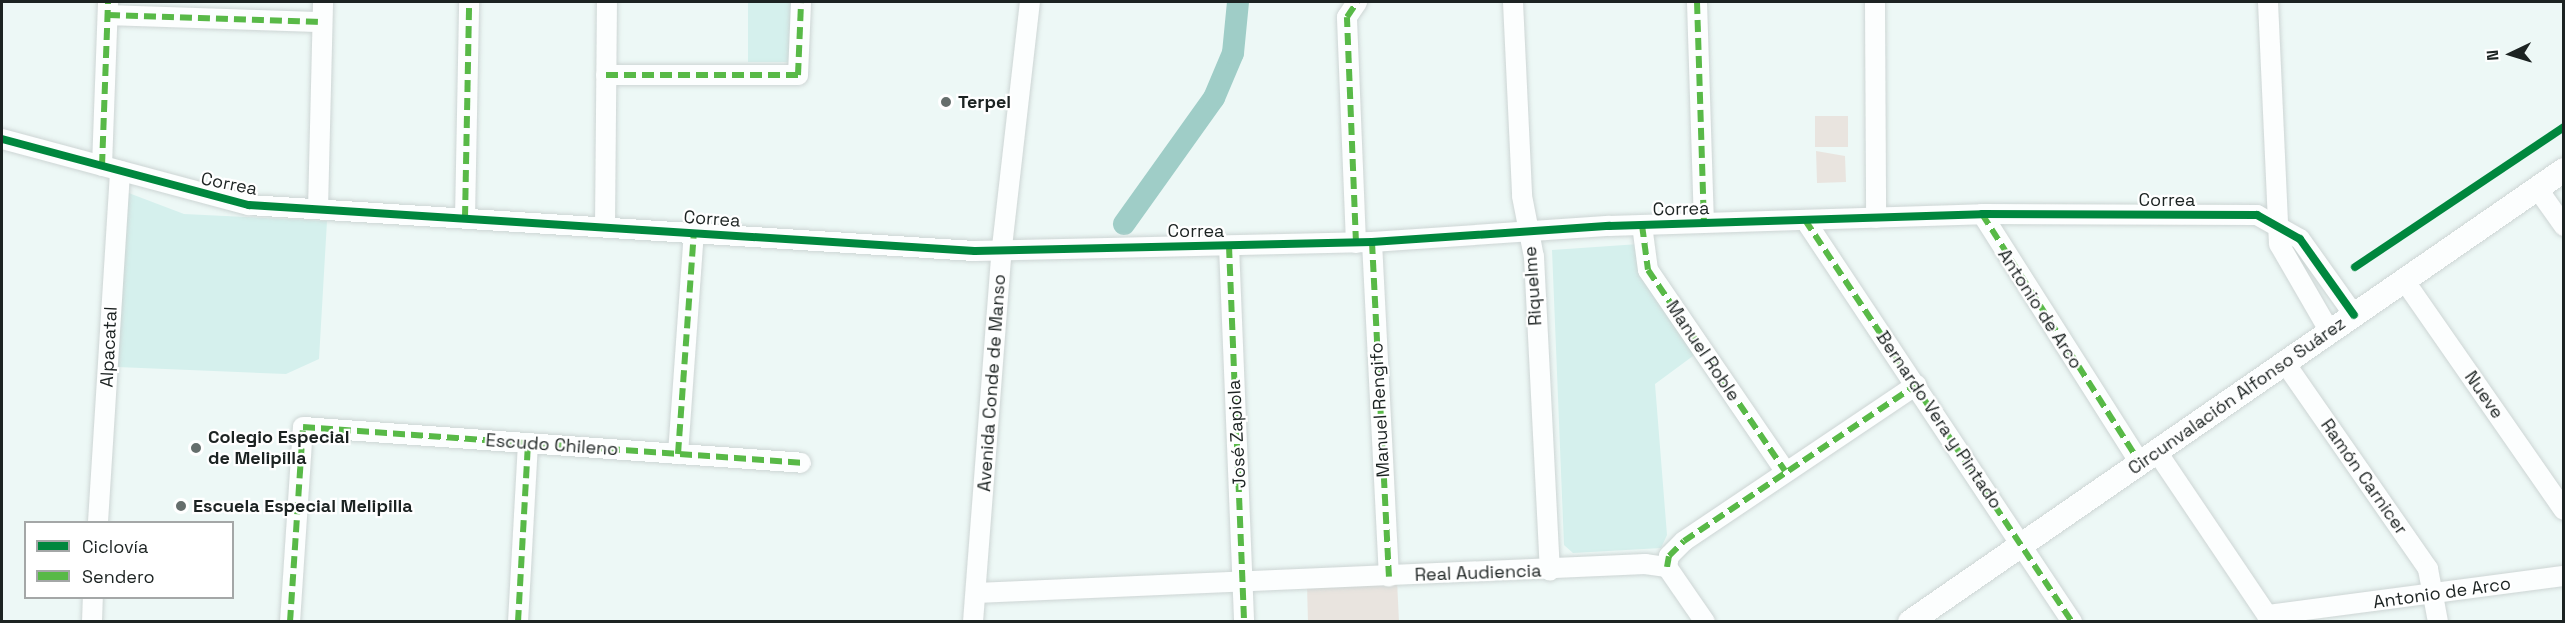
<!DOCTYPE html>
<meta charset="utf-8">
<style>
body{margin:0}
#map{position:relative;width:2565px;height:623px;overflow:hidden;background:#edf8f6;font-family:"Space Grotesk",sans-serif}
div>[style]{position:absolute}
.green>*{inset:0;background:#d5f0ed;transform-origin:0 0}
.canal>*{height:22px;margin:-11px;padding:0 11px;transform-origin:11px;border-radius:11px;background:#9fcdc7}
.building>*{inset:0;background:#e9e4df;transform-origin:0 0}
.roads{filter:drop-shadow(0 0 2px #cdd5d4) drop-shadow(0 0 2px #cdd5d4)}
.minor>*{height:20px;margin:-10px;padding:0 10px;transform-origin:10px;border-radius:10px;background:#fcfefe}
.tertiary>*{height:24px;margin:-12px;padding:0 12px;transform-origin:12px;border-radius:12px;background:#fcfefe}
.quiet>*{height:6px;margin-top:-3px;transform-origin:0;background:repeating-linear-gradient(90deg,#58b947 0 12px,transparent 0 18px)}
.cycleway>*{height:8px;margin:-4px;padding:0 4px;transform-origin:4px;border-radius:4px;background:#00873e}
.dots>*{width:16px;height:16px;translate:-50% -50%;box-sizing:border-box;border:3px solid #fff;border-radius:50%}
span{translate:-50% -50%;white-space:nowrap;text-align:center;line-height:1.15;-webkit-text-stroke:4.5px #fff;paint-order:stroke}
.poi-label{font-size:18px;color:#1c2322;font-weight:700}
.left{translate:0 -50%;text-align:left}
.street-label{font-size:18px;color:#1c2322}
.frame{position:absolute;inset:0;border:3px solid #1c2322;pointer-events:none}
.legend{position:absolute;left:24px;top:521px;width:210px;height:78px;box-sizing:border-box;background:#fff;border:2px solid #a4a7a7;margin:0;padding:8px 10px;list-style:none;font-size:18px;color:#1c2322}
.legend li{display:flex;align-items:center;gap:12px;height:30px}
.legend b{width:30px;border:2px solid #a4a7a7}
.north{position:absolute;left:2481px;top:24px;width:60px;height:60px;-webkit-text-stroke:4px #fff;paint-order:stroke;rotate:266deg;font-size:16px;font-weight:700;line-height:24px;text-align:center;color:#1c2322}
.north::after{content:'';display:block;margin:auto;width:21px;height:27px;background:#1c2322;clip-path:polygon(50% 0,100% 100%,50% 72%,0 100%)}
</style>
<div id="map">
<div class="green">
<div style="left:748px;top:2px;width:46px;height:60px"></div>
<div style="clip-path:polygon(126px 192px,184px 214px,327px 221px,319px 359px,286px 374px,117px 367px)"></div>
<div style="clip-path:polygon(1639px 244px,1697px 353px,1655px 384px,1667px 535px,1661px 548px,1573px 553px,1564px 545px,1552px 250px)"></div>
</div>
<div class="canal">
<div style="left:1124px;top:224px;width:155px;rotate:-54.5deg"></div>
<div style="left:1214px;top:98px;width:49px;rotate:-67.1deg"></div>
<div style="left:1233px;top:53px;width:51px;rotate:-84.4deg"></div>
</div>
<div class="building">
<div style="left:1815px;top:116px;width:33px;height:31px"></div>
<div style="clip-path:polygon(1816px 151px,1845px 156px,1846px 182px,1817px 183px)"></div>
<div style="clip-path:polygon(1397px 580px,1399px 622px,1308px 622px,1307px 586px)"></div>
</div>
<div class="roads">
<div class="minor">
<div style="left:1513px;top:2px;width:194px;rotate:87.3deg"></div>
<div style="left:1522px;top:196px;width:62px;rotate:78.9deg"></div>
<div style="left:1534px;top:257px;width:314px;rotate:87.1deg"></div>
<div style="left:1697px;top:2px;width:221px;rotate:88.2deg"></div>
<div style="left:1875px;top:2px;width:216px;rotate:89.7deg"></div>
<div style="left:2268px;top:2px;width:242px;rotate:87.4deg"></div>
<div style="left:2279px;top:244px;width:102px;rotate:59.9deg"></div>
<div style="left:108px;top:15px;width:214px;rotate:1.9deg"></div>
<div style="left:606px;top:75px;width:192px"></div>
<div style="left:798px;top:75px;width:73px;rotate:-87.6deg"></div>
<div style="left:2px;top:139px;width:256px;rotate:15deg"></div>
<div style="left:249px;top:205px;width:727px;rotate:3.63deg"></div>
<div style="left:975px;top:251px;width:397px;rotate:-1.3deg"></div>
<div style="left:1372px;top:242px;width:238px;rotate:-3.9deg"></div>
<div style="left:1609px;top:226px;width:373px;rotate:-1.8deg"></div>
<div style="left:1982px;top:214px;width:275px;rotate:0.2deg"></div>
<div style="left:2257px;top:215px;width:49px;rotate:29.2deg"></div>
<div style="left:2300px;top:239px;width:93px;rotate:54.6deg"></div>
<div style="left:102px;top:166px;width:164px;rotate:-87.9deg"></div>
<div style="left:2537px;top:188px;width:47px;rotate:54.6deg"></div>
<div style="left:318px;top:209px;width:207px;rotate:-88.6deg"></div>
<div style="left:1982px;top:214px;width:295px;rotate:57.6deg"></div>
<div style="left:465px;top:218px;width:216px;rotate:-88.9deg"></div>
<div style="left:1805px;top:220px;width:483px;rotate:56.4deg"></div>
<div style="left:1642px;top:225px;width:45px;rotate:82.4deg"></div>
<div style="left:1648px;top:270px;width:243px;rotate:55.7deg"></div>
<div style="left:605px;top:227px;width:225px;rotate:-89.5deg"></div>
<div style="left:1372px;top:242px;width:335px;rotate:87.1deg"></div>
<div style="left:1356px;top:243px;width:226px;rotate:-92.3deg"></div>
<div style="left:1347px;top:17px;width:18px;rotate:-56deg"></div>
<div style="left:1229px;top:246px;width:376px;rotate:87.7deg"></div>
<div style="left:2404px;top:280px;width:280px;rotate:55.2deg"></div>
<div style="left:2285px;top:363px;width:251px;rotate:55.2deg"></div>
<div style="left:2428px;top:569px;width:54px;rotate:79.3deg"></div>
<div style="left:2157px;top:452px;width:197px;rotate:56deg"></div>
<div style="left:2267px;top:615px;width:300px;rotate:-7.5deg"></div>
<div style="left:678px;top:454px;width:222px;rotate:-85.9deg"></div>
<div style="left:98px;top:522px;width:352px;rotate:-86.4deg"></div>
<div style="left:1667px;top:567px;width:11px;rotate:-80deg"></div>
<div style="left:1669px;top:556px;width:21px;rotate:-45deg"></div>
<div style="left:1684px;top:541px;width:280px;rotate:-33.9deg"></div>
<div style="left:1667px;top:567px;width:67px;rotate:55.4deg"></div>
<div style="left:976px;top:593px;width:670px;rotate:-2.48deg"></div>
<div style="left:1645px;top:564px;width:22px;rotate:8deg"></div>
<div style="left:92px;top:622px;width:24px;rotate:-88deg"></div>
<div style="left:290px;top:622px;width:195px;rotate:-86.2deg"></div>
<div style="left:303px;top:427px;width:499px;rotate:4.1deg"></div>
<div style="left:518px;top:622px;width:179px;rotate:-86.8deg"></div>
<div style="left:973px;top:622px;width:376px;rotate:-85.6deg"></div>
<div style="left:1002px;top:247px;width:247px;rotate:-83.5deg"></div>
</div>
<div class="tertiary">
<div style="left:1910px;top:622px;width:795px;rotate:-34.65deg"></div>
</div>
</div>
<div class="quiet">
<div style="left:1697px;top:2px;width:221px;rotate:88.2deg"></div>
<div style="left:108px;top:15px;width:214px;rotate:1.9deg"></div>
<div style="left:606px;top:75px;width:192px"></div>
<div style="left:798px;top:75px;width:73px;rotate:-87.6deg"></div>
<div style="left:102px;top:166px;width:164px;rotate:-87.9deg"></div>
<div style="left:1982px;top:214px;width:295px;rotate:57.6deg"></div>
<div style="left:465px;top:218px;width:216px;rotate:-88.9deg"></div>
<div style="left:1805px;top:220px;width:483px;rotate:56.4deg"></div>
<div style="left:1642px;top:225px;width:45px;rotate:82.4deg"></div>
<div style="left:1648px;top:270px;width:243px;rotate:55.7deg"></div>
<div style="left:1372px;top:242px;width:335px;rotate:87.1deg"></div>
<div style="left:1356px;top:243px;width:226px;rotate:-92.3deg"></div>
<div style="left:1347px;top:17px;width:18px;rotate:-56deg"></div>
<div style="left:1229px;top:246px;width:376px;rotate:87.7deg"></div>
<div style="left:678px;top:454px;width:222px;rotate:-85.9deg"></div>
<div style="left:1667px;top:567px;width:11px;rotate:-80deg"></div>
<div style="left:1669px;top:556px;width:21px;rotate:-45deg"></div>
<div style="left:1684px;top:541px;width:280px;rotate:-33.9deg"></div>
<div style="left:290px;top:622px;width:195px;rotate:-86.2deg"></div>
<div style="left:303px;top:427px;width:499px;rotate:4.1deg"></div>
<div style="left:518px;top:622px;width:179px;rotate:-86.8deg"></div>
</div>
<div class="cycleway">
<div style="left:2px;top:139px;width:256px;rotate:15deg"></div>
<div style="left:249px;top:205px;width:727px;rotate:3.63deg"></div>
<div style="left:975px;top:251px;width:397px;rotate:-1.3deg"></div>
<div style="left:1372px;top:242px;width:238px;rotate:-3.9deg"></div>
<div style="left:1609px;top:226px;width:373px;rotate:-1.8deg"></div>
<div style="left:1982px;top:214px;width:275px;rotate:0.2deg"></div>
<div style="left:2257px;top:215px;width:49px;rotate:29.2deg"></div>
<div style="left:2300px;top:239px;width:93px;rotate:54.6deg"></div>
<div style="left:2355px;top:267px;width:252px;rotate:-33.8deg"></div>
</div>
<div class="dots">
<div style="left:946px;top:102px;background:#656e6c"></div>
<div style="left:196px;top:448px;background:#656e6c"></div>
<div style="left:181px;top:506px;background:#656e6c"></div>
</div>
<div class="poi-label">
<span class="left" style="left:958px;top:102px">Terpel</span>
<span class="left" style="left:208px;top:448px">Colegio Especial<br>de Melipilla</span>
<span class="left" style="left:193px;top:506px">Escuela Especial Melipilla</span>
</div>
<div class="street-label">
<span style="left:229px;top:184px;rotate:11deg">Correa</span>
<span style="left:2167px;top:200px">Correa</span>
<span style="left:1681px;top:209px;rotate:-1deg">Correa</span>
<span style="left:712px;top:219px;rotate:4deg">Correa</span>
<span style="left:1196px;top:231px">Correa</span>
<span style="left:1533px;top:286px;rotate:-94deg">Riquelme</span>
<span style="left:2040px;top:309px;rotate:57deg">Antonio de Arco</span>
<span style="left:109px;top:347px;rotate:-87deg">Alpacatal</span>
<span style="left:1703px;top:351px;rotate:56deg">Manuel Roble</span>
<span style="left:992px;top:383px;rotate:-86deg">Avenida Conde de Manso</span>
<span style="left:2484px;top:395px;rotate:55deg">Nueve</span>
<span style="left:2237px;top:396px;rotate:-35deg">Circunvalación Alfonso Suárez</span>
<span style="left:1380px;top:410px;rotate:-93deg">Manuel Rengifo</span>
<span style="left:1939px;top:420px;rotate:56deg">Bernardo Vera y Pintado</span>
<span style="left:1237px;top:434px;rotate:-93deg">José Zapiola</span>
<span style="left:552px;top:445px;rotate:4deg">Escudo Chileno</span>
<span style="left:2364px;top:477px;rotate:55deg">Ramón Carnicer</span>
<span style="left:1478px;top:573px;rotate:-2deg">Real Audiencia</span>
<span style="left:2442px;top:593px;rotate:-8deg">Antonio de Arco</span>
</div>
<div class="frame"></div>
<ul class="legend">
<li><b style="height:8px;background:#00873e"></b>Ciclovía</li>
<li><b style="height:8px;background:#58b947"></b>Sendero</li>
</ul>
<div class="north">N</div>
</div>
